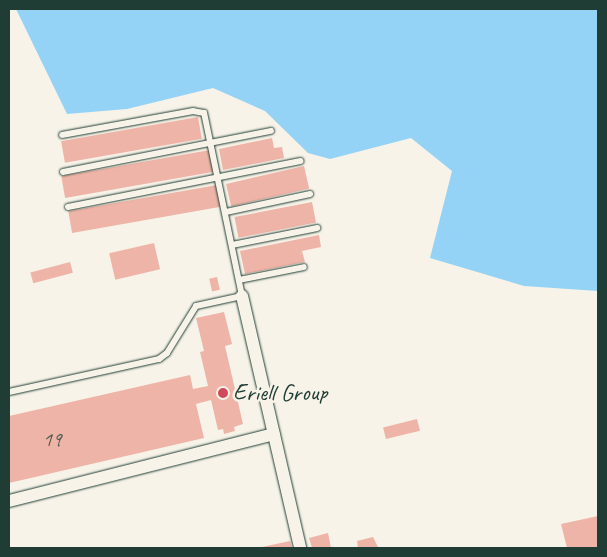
<!DOCTYPE html>
<style>
body{margin:0}
#map{position:relative;width:607px;height:557px;overflow:hidden;background:#f7f3e8;font-family:Caveat,sans-serif}
div>[style]{position:absolute}
.water>*{inset:0;background:#94d3f5}
.building>*{inset:0;background:#eeb4a7;transform-origin:0 0}
.roads{filter:drop-shadow(0 0 1px #1f3d34) drop-shadow(0 0 1px #1f3d34)}
.lane>*{height:6px;margin:-3px;padding:0 3px;transform-origin:3px;border-radius:3px;background:#f7f3e8}
.street>*{height:12px;margin:-6px;padding:0 6px;transform-origin:6px;border-radius:6px;background:#f7f3e8}
.dots>*{width:14px;height:14px;translate:-50% -50%;box-sizing:border-box;border:2px solid #f7f3e8;border-radius:50%}
span{translate:-50% -50%;white-space:nowrap;text-align:center;line-height:1.15;-webkit-text-stroke:5px #f7f3e8;paint-order:stroke}
.number-label{font-size:21px;color:#535b51}
.number-label span{-webkit-text-stroke-width:0}
.poi-label{font-size:24px;color:#1f3d34}
.left{translate:0 -50%;text-align:left}
.frame{position:absolute;inset:0;border:10px solid #1f3d34;pointer-events:none}
</style>
<div id="map">
<div class="water">
<div style="clip-path:polygon(16px 9px,598px 9px,598px 291px,524px 286px,430px 258px,452px 171px,411px 138px,330px 159px,308px 153px,265px 111px,213px 88px,127px 109px,67px 114px)"></div>
</div>
<div class="building">
<div style="left:198px;top:117px;width:22px;height:139px;rotate:80deg"></div>
<div style="clip-path:polygon(272px 138px,274px 148px,282px 147px,284px 158px,223px 170px,219px 149px)"></div>
<div style="left:210px;top:150px;width:22px;height:151px;rotate:80deg"></div>
<div style="left:304px;top:166px;width:23px;height:80px;rotate:77deg"></div>
<div style="left:217px;top:185px;width:22px;height:151px;rotate:80deg"></div>
<div style="left:312px;top:202px;width:21px;height:79px;rotate:79deg"></div>
<div style="clip-path:polygon(319px 235px,321px 247px,302px 251px,305px 262px,245px 274px,240px 251px)"></div>
<div style="left:154px;top:243px;width:27px;height:46px;rotate:77deg"></div>
<div style="left:70px;top:262px;width:11px;height:41px;rotate:75deg"></div>
<div style="left:217px;top:277px;width:13px;height:8px;rotate:77deg"></div>
<div style="clip-path:polygon(224px 312px,232px 344px,225px 346px,243px 424px,234px 427px,235px 431px,224px 434px,223px 429px,218px 430px,211px 400px,196px 404px,204px 438px,9px 483px,9px 416px,190px 375px,193px 389px,208px 386px,200px 352px,204px 351px,196px 318px)"></div>
<div style="left:417px;top:419px;width:12px;height:35px;rotate:76deg"></div>
<div style="clip-path:polygon(598px 516px,598px 548px,567px 548px,561px 524px)"></div>
<div style="clip-path:polygon(328px 533px,331px 548px,312px 548px,309px 538px)"></div>
<div style="clip-path:polygon(373px 537px,378px 547px,358px 548px,357px 541px)"></div>
<div style="clip-path:polygon(290px 541px,292px 548px,262px 548px,262px 547px)"></div>
</div>
<div class="roads">
<div class="lane">
<div style="left:63px;top:172px;width:212px;rotate:-11.2deg"></div>
<div style="left:68px;top:207px;width:237px;rotate:-11.2deg"></div>
<div style="left:226px;top:212px;width:86px;rotate:-12.1deg"></div>
<div style="left:232px;top:245px;width:87px;rotate:-11.3deg"></div>
<div style="left:239px;top:280px;width:66px;rotate:-11.3deg"></div>
<div style="left:9px;top:392px;width:154px;rotate:-12.4deg"></div>
<div style="left:159px;top:359px;width:10px;rotate:-37deg"></div>
<div style="left:167px;top:353px;width:55px;rotate:-58.3deg"></div>
<div style="left:196px;top:306px;width:47px;rotate:-12.3deg"></div>
<div style="left:242px;top:296px;width:187px;rotate:-101.7deg"></div>
<div style="left:204px;top:113px;width:11px;rotate:-170deg"></div>
<div style="left:193px;top:111px;width:133px;rotate:169.6deg"></div>
</div>
<div class="street">
<div style="left:242px;top:296px;width:259px;rotate:77deg"></div>
<div style="left:9px;top:501px;width:273px;rotate:-14.2deg"></div>
</div>
</div>
<div class="dots">
<div style="left:223px;top:393px;background:#d1495b"></div>
</div>
<div class="number-label">
<span style="left:52px;top:439px">19</span>
</div>
<div class="poi-label">
<span class="left" style="left:233px;top:393px">Eriell Group</span>
</div>
<div class="frame"></div>
</div>
